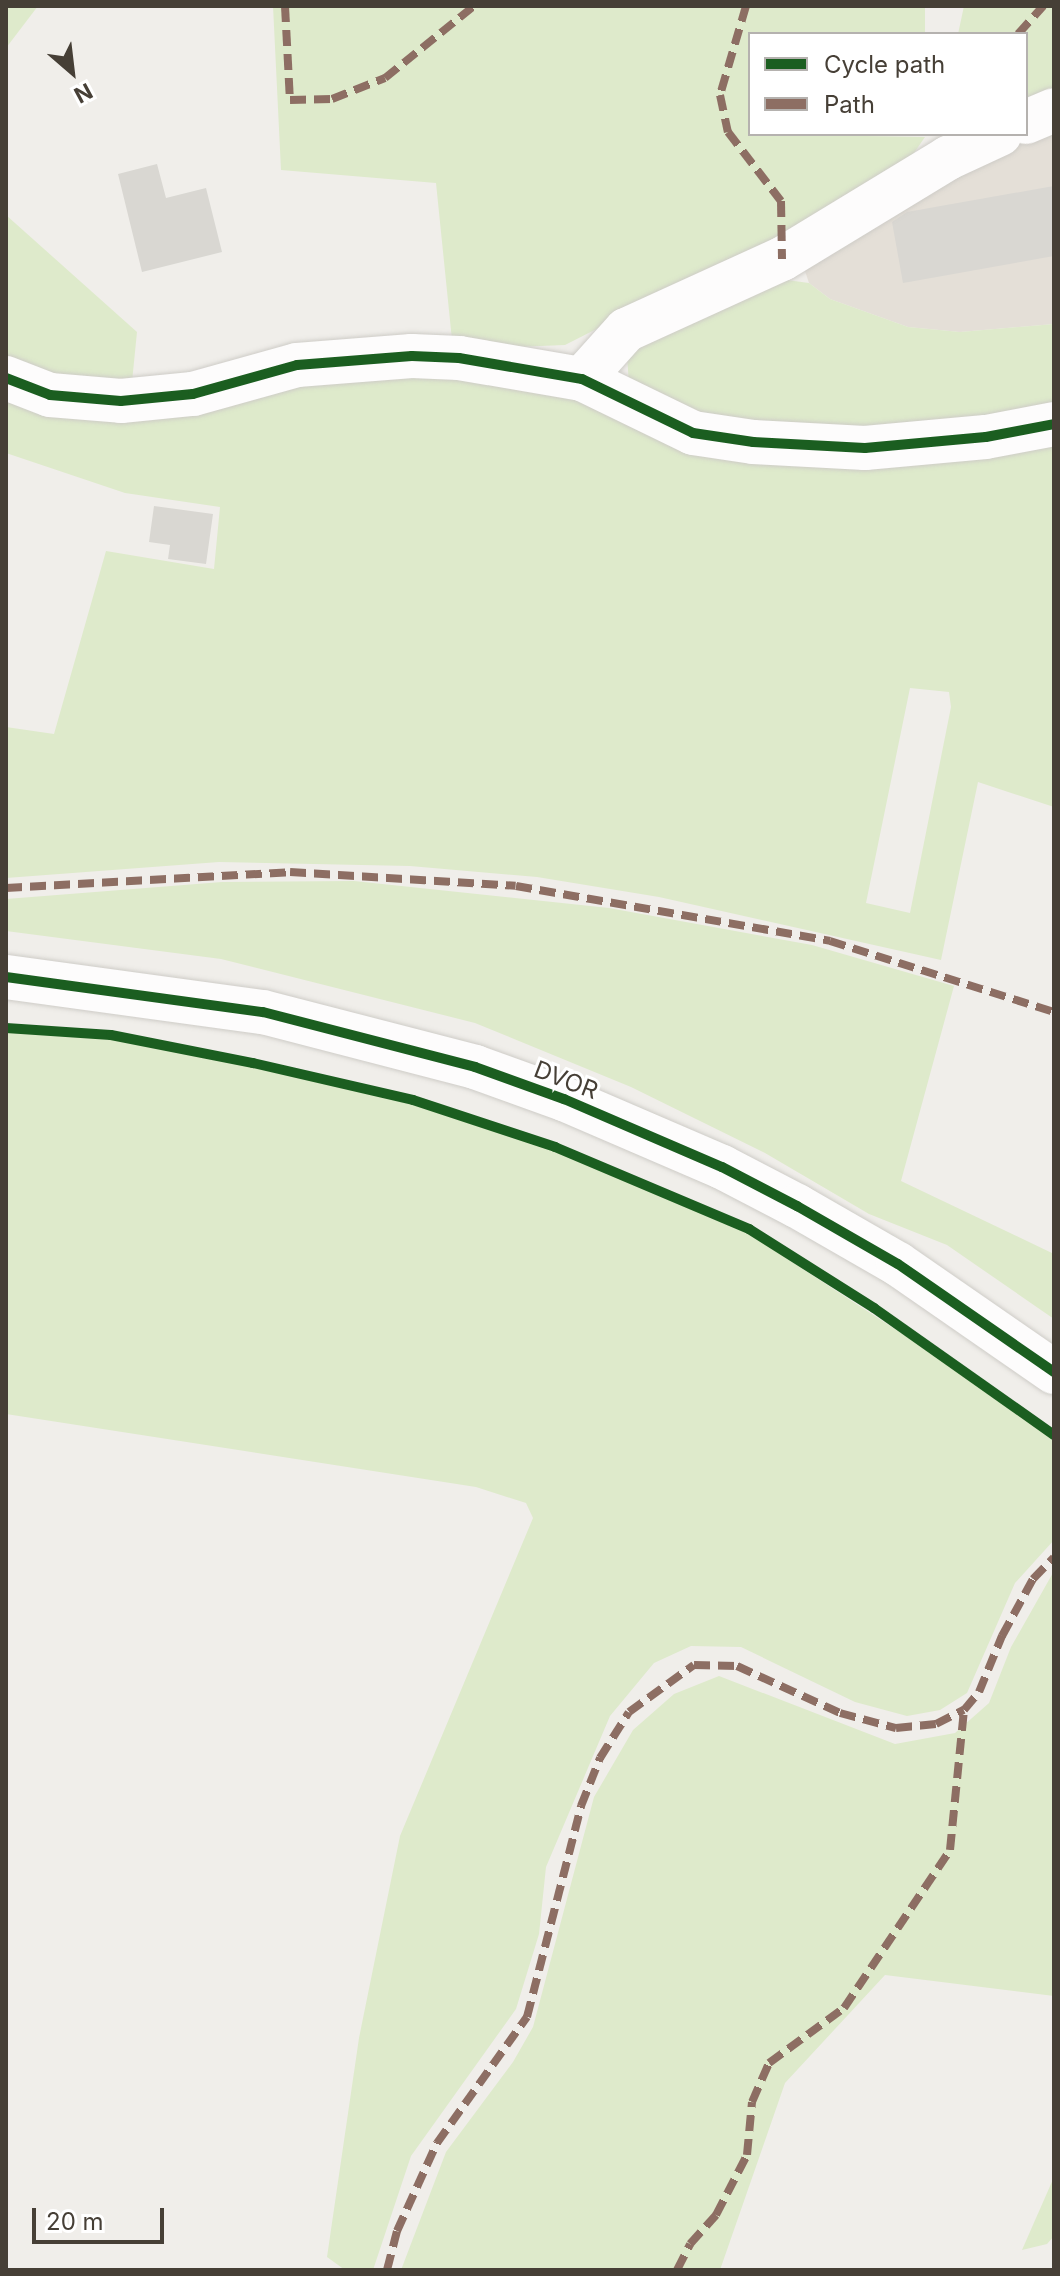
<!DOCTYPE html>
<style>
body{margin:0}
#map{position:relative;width:1060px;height:2276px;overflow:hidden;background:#f0eeea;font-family:Inter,sans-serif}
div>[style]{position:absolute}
.residential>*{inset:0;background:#e4dfd7}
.green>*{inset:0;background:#deeacb}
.building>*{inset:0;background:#d9d7d2}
.roads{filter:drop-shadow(0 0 2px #ceccc7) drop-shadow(0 0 2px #ceccc7)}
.minor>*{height:44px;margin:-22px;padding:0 22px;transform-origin:22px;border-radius:22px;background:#fdfcfc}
.tertiary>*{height:44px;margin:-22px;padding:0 22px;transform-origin:22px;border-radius:22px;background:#fdfcfc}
.quiet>*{height:8px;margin-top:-4px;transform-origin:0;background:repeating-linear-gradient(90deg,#8d6e63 0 16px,transparent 0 24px)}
.cycleway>*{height:10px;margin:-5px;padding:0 5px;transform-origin:5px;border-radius:5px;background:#1b5e20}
span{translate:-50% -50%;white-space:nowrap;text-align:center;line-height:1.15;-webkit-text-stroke:6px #fff;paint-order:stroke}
.street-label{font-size:24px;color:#463f36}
.frame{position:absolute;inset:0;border:8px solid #463f36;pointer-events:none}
.legend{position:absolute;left:748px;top:32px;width:280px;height:104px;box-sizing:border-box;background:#fff;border:2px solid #b5b2af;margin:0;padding:10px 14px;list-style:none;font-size:24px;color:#463f36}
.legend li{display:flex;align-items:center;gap:16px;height:40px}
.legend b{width:40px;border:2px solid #b5b2af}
.north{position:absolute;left:32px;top:32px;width:80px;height:80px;-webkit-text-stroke:6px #fff;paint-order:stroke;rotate:152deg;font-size:22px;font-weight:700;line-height:32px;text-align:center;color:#463f36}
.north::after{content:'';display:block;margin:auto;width:28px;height:36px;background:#463f36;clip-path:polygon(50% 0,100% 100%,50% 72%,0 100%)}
.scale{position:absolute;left:32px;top:2208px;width:132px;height:36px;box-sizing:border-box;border:4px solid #463f36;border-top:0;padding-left:10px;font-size:24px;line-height:28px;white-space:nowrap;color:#463f36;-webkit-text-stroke:6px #fff;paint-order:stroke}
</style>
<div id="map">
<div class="residential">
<div style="clip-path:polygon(1054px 94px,1054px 324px,960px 332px,908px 327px,830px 299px,809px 283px,793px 235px)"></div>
</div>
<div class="green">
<div style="clip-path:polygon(6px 6px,38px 6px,6px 48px)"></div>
<div style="clip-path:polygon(273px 6px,925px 6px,925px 34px,750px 34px,750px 134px,925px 137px,898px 176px,565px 345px,489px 348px,452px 340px,436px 183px,281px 170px)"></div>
<div style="clip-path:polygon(964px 6px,1054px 6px,1054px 94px,1026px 106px,1026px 34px,958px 34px)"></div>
<div style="clip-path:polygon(6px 215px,137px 332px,131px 392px,6px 367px)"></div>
<div style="clip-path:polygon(779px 279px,809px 283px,830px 299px,908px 327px,960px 332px,1054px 324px,1054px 410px,907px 437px,692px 422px,629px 384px,627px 356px,636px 337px)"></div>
<div style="clip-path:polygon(evenodd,341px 368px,535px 381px,652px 430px,1054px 434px,1054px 807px,978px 782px,941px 960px,659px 897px,537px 877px,410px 866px,219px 862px,6px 878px,6px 727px,54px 734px,106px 551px,214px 569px,220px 507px,125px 493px,6px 453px,6px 389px,341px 368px,910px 688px,949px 692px,951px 707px,910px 913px,866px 903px,910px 688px)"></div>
<div style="clip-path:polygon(354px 881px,609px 908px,812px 945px,954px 986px,901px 1181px,1054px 1254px,1054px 1319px,947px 1245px,869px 1214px,765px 1153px,631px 1087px,475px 1023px,221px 959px,6px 931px,6px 899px,222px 882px)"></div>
<div style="clip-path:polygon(6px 1031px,111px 1039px,282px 1073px,411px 1104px,555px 1151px,749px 1234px,990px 1391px,1054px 1439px,1054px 1540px,1015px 1583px,967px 1693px,940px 1710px,907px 1716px,855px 1702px,741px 1647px,691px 1646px,654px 1663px,610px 1716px,546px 1867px,539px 1934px,516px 2009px,411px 2156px,373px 2270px,345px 2270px,327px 2257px,359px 2038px,400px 1836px,533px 1518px,526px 1503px,476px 1487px,6px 1414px)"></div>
<div style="clip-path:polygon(1054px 1571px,1054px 1996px,885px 1975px,785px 2083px,720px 2270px,401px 2270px,446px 2152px,513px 2062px,533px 2027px,594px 1797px,633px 1730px,674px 1694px,719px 1676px,895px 1744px,955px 1733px,989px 1703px,1011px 1647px)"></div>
<div style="clip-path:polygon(1054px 2177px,1054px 2236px,1047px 2244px,1022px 2250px)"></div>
</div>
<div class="building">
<div style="clip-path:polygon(157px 164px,166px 198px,206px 188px,222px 252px,142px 272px,118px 174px)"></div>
<div style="clip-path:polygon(1054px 186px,1054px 256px,903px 283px,892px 222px,907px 212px)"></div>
<div style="clip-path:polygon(154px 506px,213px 514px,206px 564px,168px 559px,170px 545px,149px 542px)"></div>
</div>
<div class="roads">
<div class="minor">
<div style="left:1026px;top:122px;width:30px;rotate:-23deg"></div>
<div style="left:6px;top:378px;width:47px;rotate:21.1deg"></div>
<div style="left:50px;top:395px;width:71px;rotate:4.8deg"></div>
<div style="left:121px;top:401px;width:72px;rotate:-5.6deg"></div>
<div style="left:193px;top:394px;width:108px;rotate:-15.6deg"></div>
<div style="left:297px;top:365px;width:115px;rotate:-4.5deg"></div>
<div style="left:412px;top:356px;width:47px;rotate:2.4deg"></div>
<div style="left:459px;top:358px;width:125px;rotate:9.7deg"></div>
<div style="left:582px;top:379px;width:123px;rotate:25.9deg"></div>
<div style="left:693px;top:433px;width:61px;rotate:8.5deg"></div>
<div style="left:753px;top:442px;width:112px;rotate:3.1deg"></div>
<div style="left:865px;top:448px;width:121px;rotate:-5.2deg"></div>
<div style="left:986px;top:437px;width:69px;rotate:-10.8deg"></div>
<div style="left:582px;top:379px;width:66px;rotate:-48.1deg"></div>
<div style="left:626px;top:330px;width:171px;rotate:-24.5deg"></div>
<div style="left:782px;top:259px;width:194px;rotate:-31.3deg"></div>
<div style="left:948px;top:158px;width:57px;rotate:-24.8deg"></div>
</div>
<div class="tertiary">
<div style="left:6px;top:977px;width:259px;rotate:7.8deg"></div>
<div style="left:263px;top:1012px;width:219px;rotate:14.5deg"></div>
<div style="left:475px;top:1067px;width:95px;rotate:19.8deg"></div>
<div style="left:564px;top:1099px;width:172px;rotate:23.3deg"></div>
<div style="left:722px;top:1167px;width:85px;rotate:27.5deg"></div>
<div style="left:797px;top:1206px;width:116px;rotate:29.9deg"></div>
<div style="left:898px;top:1264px;width:190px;rotate:34.7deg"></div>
</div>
</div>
<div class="quiet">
<div style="left:285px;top:6px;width:94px;rotate:87deg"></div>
<div style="left:290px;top:100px;width:42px;rotate:-1.4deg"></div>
<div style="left:332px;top:99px;width:57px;rotate:-21.6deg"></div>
<div style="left:385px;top:78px;width:114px;rotate:-39deg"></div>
<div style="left:746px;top:6px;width:93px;rotate:106.3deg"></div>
<div style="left:720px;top:95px;width:38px;rotate:78deg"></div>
<div style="left:728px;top:132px;width:87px;rotate:52.5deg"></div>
<div style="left:781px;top:201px;width:58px;rotate:89deg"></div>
<div style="left:1018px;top:34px;width:38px;rotate:-48deg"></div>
<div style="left:6px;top:888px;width:284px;rotate:-3.2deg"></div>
<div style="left:290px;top:872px;width:226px;rotate:3.5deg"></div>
<div style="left:516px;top:886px;width:319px;rotate:9.9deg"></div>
<div style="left:830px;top:941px;width:235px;rotate:17.6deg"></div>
<div style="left:387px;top:2270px;width:40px;rotate:-75.6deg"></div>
<div style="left:397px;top:2231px;width:97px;rotate:-65.6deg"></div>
<div style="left:437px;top:2143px;width:155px;rotate:-54.5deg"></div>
<div style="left:527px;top:2017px;width:218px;rotate:-75.6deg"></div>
<div style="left:581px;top:1806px;width:52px;rotate:-68.4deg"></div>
<div style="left:600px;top:1758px;width:54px;rotate:-57.8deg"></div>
<div style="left:629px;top:1712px;width:80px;rotate:-35.9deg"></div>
<div style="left:694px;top:1665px;width:43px;rotate:1.3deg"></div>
<div style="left:737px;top:1666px;width:113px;rotate:24.5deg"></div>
<div style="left:840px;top:1713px;width:58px;rotate:15deg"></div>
<div style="left:896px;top:1728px;width:40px;rotate:-5.7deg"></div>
<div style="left:936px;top:1724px;width:31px;rotate:-27deg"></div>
<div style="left:964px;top:1710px;width:23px;rotate:-50deg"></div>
<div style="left:979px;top:1692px;width:61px;rotate:-67.7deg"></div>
<div style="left:1002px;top:1636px;width:65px;rotate:-61.5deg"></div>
<div style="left:1033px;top:1579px;width:30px;rotate:-46deg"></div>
<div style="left:677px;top:2270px;width:29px;rotate:-63deg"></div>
<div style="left:690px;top:2244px;width:39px;rotate:-48deg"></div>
<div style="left:716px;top:2215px;width:68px;rotate:-62.7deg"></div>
<div style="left:747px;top:2155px;width:53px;rotate:-84.6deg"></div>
<div style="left:752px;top:2102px;width:43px;rotate:-66.4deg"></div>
<div style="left:769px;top:2063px;width:93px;rotate:-36.3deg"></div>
<div style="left:844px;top:2008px;width:190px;rotate:-56.1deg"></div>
<div style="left:950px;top:1850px;width:141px;rotate:-84.3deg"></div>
</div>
<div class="cycleway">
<div style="left:6px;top:378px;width:47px;rotate:21.1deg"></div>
<div style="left:50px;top:395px;width:71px;rotate:4.8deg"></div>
<div style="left:121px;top:401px;width:72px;rotate:-5.6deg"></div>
<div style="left:193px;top:394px;width:108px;rotate:-15.6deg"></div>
<div style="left:297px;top:365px;width:115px;rotate:-4.5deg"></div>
<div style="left:412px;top:356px;width:47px;rotate:2.4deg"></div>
<div style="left:459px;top:358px;width:125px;rotate:9.7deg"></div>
<div style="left:582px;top:379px;width:123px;rotate:25.9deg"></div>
<div style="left:693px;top:433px;width:61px;rotate:8.5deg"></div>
<div style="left:753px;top:442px;width:112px;rotate:3.1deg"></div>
<div style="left:865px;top:448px;width:121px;rotate:-5.2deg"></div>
<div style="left:986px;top:437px;width:69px;rotate:-10.8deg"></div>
<div style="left:6px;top:977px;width:259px;rotate:7.8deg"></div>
<div style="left:263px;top:1012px;width:219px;rotate:14.5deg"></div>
<div style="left:475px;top:1067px;width:95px;rotate:19.8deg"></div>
<div style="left:564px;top:1099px;width:172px;rotate:23.3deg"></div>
<div style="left:722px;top:1167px;width:85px;rotate:27.5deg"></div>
<div style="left:797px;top:1206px;width:116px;rotate:29.9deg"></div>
<div style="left:898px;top:1264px;width:190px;rotate:34.7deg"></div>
<div style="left:6px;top:1028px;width:105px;rotate:3.8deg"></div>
<div style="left:111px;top:1035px;width:145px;rotate:11.2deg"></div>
<div style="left:253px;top:1063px;width:164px;rotate:13deg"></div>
<div style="left:413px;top:1100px;width:150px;rotate:18.3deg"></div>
<div style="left:555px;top:1147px;width:211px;rotate:22.9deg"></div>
<div style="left:749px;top:1229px;width:148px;rotate:32.3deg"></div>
<div style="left:874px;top:1308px;width:220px;rotate:35.2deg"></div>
</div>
<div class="street-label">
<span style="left:566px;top:1080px;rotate:21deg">DVOR</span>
</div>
<div class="frame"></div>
<ul class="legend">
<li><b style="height:10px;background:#1b5e20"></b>Cycle path</li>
<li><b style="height:10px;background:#8d6e63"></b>Path</li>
</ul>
<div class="north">N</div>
<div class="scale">20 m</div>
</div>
